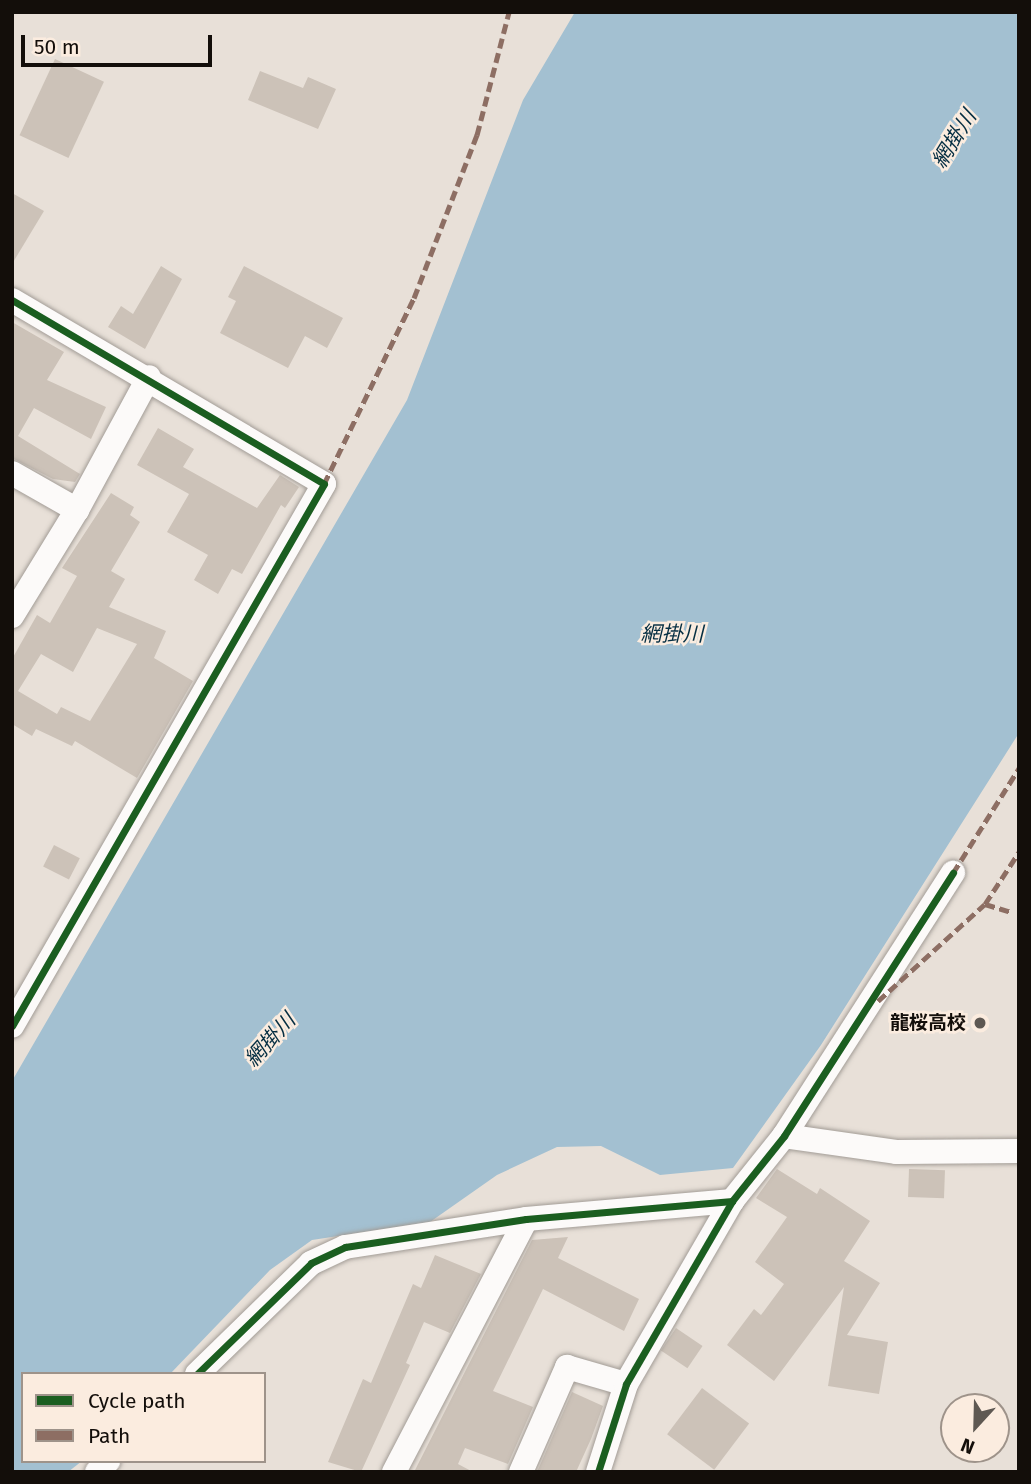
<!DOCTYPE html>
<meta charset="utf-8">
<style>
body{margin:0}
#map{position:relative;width:1031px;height:1484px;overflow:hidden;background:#e8e0d8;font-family:"Fira Sans","Noto Sans JP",sans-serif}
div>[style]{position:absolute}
.water>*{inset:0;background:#a3c0d1}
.building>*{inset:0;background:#ccc2b8;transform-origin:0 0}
.roads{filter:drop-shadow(0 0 2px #a29c96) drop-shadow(0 0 2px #a29c96)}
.minor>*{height:24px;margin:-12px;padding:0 12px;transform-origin:12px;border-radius:12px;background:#fcfaf9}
.quiet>*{height:5px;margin-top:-2.5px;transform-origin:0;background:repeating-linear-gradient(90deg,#8d6e63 0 10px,transparent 0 15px)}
.cycleway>*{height:7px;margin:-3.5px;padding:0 3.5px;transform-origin:3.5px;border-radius:3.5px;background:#1b5e20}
.dots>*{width:19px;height:19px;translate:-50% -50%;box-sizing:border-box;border:4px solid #fbecdf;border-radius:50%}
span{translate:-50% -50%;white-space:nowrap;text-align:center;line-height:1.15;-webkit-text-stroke:5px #fbecdf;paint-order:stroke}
.poi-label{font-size:19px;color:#130e0a;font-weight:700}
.right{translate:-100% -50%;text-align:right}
.water-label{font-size:21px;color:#052e42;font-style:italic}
.frame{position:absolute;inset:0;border:14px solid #130e0a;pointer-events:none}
.legend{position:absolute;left:21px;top:1372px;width:245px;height:91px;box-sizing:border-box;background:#fbecdf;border:2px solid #9e938a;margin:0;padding:9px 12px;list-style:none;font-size:21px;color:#130e0a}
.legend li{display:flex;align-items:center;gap:14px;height:35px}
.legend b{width:35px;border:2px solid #9e938a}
.north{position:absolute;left:940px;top:1393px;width:70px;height:70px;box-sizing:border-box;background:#fbecdf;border:2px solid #9e938a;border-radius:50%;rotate:202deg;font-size:19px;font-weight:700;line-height:28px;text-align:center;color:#130e0a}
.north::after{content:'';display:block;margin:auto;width:24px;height:32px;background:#5e5852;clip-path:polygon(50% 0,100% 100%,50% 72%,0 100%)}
.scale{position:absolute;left:21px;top:35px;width:191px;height:32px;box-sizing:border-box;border:4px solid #130e0a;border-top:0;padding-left:9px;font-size:21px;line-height:24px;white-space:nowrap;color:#130e0a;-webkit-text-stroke:5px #fbecdf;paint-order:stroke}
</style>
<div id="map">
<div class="water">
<div style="clip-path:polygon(575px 12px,1019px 12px,1019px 733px,821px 1045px,733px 1168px,660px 1175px,601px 1146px,557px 1147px,497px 1175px,430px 1222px,312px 1240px,270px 1270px,170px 1374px,23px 1374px,23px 1461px,82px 1461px,68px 1472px,12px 1472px,12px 1081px,407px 400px,523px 100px)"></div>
</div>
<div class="building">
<div style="left:55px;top:59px;width:54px;height:84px;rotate:25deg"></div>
<div style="clip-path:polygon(260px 71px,303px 88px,308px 77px,336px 89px,318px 129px,248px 100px)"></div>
<div style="clip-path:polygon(12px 193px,44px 211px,12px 264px)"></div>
<div style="clip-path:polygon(161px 266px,182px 279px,145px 349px,108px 327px,121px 306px,133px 314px)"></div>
<div style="clip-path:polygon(244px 266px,343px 318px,327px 348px,305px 336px,288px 368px,220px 333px,236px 301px,228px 297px)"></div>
<div style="clip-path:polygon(12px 322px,64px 352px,47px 380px,106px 407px,91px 439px,34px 408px,18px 436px,80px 474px,75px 482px,53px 479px,12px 458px)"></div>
<div style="clip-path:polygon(158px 428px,194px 449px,183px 467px,257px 508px,280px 475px,299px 487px,285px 508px,281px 505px,242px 574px,232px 569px,218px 594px,194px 580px,208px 555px,167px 532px,189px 494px,137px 465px)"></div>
<div style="clip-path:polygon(evenodd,111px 493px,134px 507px,130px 515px,140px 522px,111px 571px,125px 579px,109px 607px,166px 631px,154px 658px,193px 681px,137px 778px,75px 741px,72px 746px,36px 729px,32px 736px,12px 724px,12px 659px,37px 615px,50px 623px,77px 576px,62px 568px,111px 493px,97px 628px,137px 644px,90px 721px,61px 707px,57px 714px,18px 691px,41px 654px,73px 672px,97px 628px)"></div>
<div style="left:54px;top:845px;width:29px;height:24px;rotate:27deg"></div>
<div style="clip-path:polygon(777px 1169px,817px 1194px,820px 1188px,870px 1221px,844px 1261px,880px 1283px,847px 1335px,888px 1342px,879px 1394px,828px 1386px,844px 1287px,774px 1381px,727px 1345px,754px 1309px,761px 1315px,784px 1284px,755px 1262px,787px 1217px,756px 1198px)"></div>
<div style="left:909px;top:1169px;width:36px;height:28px;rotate:2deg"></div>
<div style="clip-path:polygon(568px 1237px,558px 1258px,639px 1299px,624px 1331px,543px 1289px,493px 1391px,533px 1407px,508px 1464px,465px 1448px,458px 1464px,473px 1472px,414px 1472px,532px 1240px)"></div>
<div style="clip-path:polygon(435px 1255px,481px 1274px,450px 1333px,424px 1322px,406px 1363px,410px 1365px,361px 1472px,328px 1462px,363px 1379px,371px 1383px,413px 1284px,421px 1288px)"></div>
<div style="left:676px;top:1328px;width:32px;height:27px;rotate:34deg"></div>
<div style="left:702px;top:1388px;width:59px;height:58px;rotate:37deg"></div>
<div style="clip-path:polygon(572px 1392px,603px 1406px,591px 1439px,576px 1472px,537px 1472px)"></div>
</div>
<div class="roads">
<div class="minor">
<div style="left:12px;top:300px;width:362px;rotate:30.5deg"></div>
<div style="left:324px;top:484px;width:625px;rotate:119.93deg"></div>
<div style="left:12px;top:473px;width:75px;rotate:29.6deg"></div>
<div style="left:12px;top:616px;width:124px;rotate:-58.5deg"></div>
<div style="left:77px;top:510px;width:151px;rotate:-61.6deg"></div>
<div style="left:784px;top:1136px;width:113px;rotate:8.1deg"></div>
<div style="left:896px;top:1152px;width:123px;rotate:-0.5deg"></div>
<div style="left:197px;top:1374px;width:159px;rotate:-44.2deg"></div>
<div style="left:311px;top:1263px;width:38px;rotate:-25deg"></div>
<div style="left:345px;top:1247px;width:183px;rotate:-8.8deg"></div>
<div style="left:526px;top:1219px;width:207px;rotate:-5deg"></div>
<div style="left:97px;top:1472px;width:16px;rotate:-45deg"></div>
<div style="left:394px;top:1472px;width:285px;rotate:-62.4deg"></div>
<div style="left:521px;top:1472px;width:115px;rotate:-66.3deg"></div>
<div style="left:567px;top:1367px;width:61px;rotate:16.1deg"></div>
<div style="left:598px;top:1472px;width:92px;rotate:-72.3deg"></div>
<div style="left:626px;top:1384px;width:211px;rotate:-59.9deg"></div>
<div style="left:732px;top:1201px;width:83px;rotate:-51.3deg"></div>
<div style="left:784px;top:1136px;width:313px;rotate:-57.3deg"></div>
</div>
</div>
<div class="quiet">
<div style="left:324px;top:484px;width:207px;rotate:-64.2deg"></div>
<div style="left:414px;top:298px;width:175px;rotate:-68.9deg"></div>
<div style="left:477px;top:135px;width:127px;rotate:-75.4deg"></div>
<div style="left:953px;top:873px;width:124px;rotate:-57.8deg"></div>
<div style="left:985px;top:904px;width:62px;rotate:-56.8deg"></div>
<div style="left:878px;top:1001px;width:144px;rotate:-42.2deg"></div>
<div style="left:985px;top:904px;width:27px;rotate:17deg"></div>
</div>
<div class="cycleway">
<div style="left:12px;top:300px;width:362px;rotate:30.5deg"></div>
<div style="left:324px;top:484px;width:625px;rotate:119.93deg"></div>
<div style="left:197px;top:1374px;width:159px;rotate:-44.2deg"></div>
<div style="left:311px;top:1263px;width:38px;rotate:-25deg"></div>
<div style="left:345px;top:1247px;width:183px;rotate:-8.8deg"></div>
<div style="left:526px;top:1219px;width:207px;rotate:-5deg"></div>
<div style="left:598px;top:1472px;width:92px;rotate:-72.3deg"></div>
<div style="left:626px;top:1384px;width:211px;rotate:-59.9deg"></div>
<div style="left:732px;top:1201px;width:83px;rotate:-51.3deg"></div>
<div style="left:784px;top:1136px;width:313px;rotate:-57.3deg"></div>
</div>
<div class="dots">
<div style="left:980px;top:1023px;background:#5e5852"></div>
</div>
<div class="poi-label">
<span class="right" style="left:966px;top:1023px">龍桜高校</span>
</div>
<div class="water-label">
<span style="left:954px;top:139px;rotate:-58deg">網掛川</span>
<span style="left:672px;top:634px">網掛川</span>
<span style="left:270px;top:1040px;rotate:-48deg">網掛川</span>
</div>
<div class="frame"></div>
<ul class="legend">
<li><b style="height:9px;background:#1b5e20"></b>Cycle path</li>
<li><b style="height:9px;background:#8d6e63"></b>Path</li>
</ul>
<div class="north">N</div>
<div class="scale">50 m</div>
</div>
